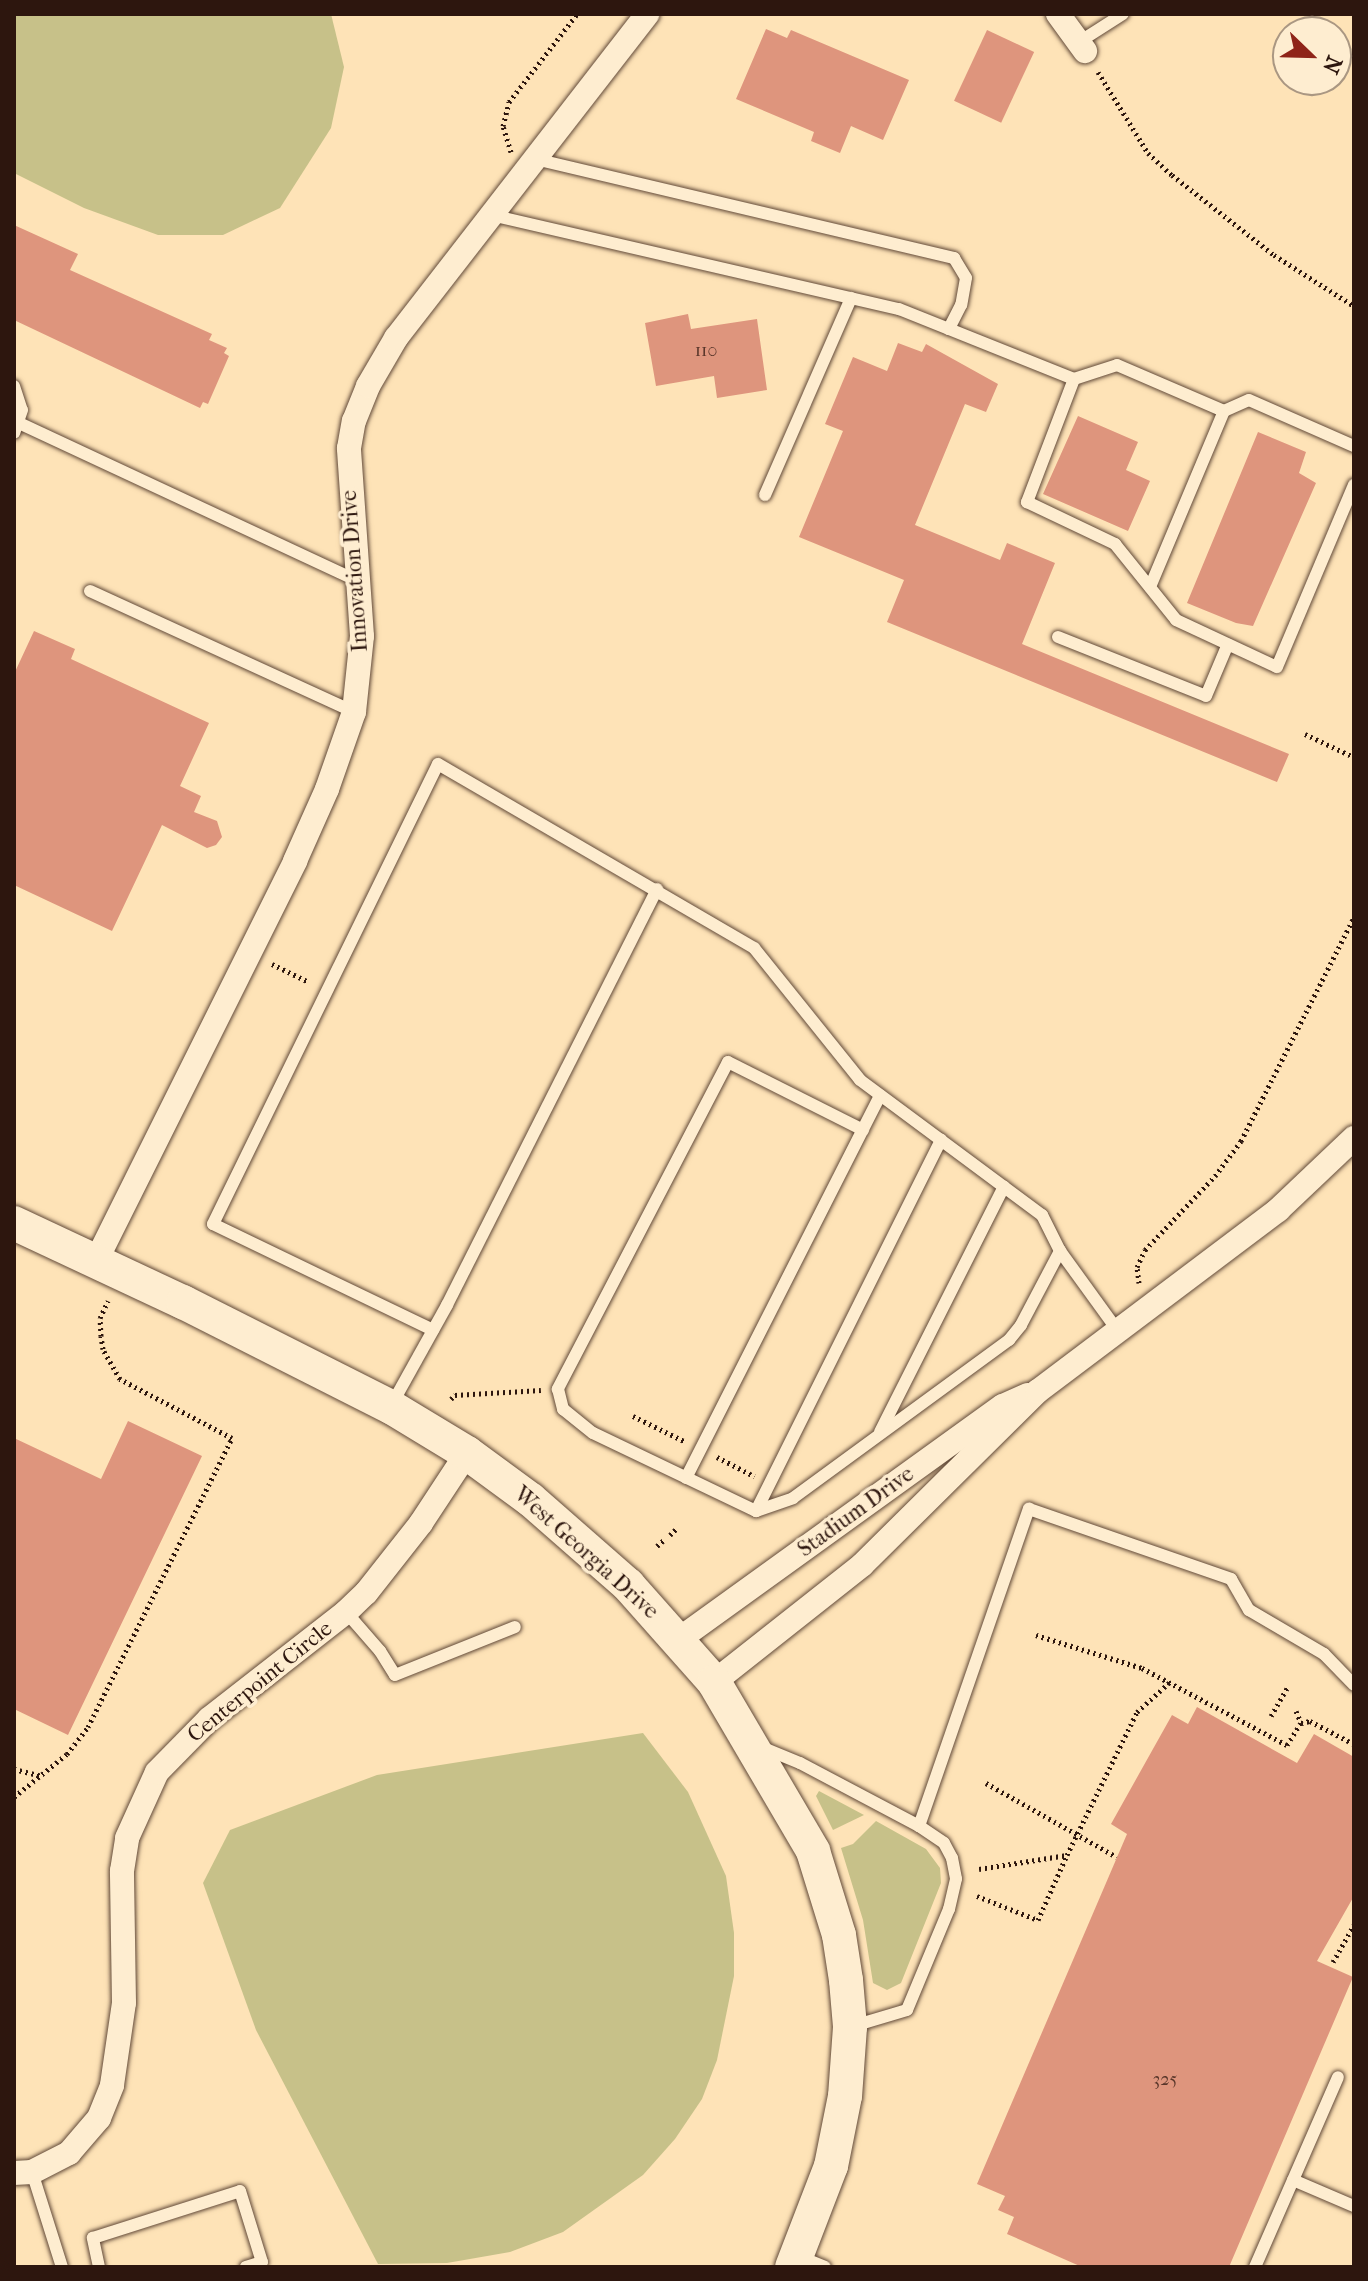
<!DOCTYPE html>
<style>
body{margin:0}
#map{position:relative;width:1368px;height:2281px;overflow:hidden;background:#fee3b7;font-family:"IM FELL French Canon",serif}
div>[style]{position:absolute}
.green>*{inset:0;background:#c7c189}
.building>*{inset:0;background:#de957d;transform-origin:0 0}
.path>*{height:5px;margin-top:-2.5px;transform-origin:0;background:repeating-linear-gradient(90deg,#2d160e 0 2px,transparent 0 6px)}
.roads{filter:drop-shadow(0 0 2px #614938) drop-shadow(0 0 2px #614938)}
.lane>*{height:12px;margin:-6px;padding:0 6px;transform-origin:6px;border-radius:6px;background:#feedd0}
.street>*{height:24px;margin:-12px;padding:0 12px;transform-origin:12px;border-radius:12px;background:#feedd0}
.secondary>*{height:34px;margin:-17px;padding:0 17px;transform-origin:17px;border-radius:17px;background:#feedd0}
span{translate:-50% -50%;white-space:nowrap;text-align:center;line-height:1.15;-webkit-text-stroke:7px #feedd0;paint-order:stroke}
.number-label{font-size:18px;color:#59362a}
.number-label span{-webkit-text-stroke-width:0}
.street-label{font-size:22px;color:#2d160e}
.frame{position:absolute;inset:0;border:16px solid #2d160e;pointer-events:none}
.north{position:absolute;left:1272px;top:16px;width:80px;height:80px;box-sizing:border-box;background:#feedd0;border:2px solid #aa9782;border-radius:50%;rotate:113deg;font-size:22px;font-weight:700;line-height:32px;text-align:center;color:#2d160e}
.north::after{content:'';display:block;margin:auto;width:28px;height:36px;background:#8f2418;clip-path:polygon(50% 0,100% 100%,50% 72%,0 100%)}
</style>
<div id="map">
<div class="green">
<div style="clip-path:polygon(14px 14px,331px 14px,344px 67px,331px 128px,280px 208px,223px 235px,158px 235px,84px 208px,14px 173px)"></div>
<div style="clip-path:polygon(643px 1733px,688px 1792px,726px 1876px,734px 1933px,734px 1976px,717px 2060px,702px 2099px,675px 2139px,643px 2175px,563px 2232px,510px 2252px,447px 2263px,378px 2264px,256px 2030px,203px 1883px,230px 1830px,377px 1775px)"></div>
<div style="clip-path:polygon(819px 1791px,864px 1815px,833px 1830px,816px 1796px)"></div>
<div style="clip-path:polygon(876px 1821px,926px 1849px,940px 1868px,941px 1883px,901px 1983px,887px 1990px,873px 1983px,863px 1920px,841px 1848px,853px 1844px)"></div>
</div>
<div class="building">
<div style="clip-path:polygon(766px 29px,787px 38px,791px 30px,909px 80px,883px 140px,851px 126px,840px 153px,811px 141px,814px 132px,736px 99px)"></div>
<div style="left:987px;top:30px;width:52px;height:78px;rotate:25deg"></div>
<div style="clip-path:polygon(14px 225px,78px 254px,70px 270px,212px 334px,209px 340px,227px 348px,224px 353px,229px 356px,208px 404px,203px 402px,200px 408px,14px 320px)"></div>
<div style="clip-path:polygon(688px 314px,691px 329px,757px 319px,767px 390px,717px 398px,714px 376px,656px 386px,645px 323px)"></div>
<div style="clip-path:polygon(898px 343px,922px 352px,926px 344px,998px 384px,986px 412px,965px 404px,915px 525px,1000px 560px,1007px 543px,1055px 563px,1022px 644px,1289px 754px,1277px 782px,887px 622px,904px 580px,799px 537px,843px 431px,825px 424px,853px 357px,887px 371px)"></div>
<div style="clip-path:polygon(1078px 416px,1138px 442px,1126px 470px,1150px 481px,1128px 531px,1043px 494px)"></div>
<div style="clip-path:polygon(1258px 432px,1306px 452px,1299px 473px,1316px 483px,1253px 626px,1236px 623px,1187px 603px)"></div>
<div style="clip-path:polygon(34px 631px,75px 649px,71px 659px,209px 723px,180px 786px,201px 796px,194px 812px,217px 821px,222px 837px,216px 845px,207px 848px,162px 825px,112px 931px,14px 885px,14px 674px)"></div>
<div style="clip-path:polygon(128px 1421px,202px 1456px,68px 1735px,14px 1709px,14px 1438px,101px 1479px)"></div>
<div style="clip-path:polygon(1197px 1707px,1297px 1763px,1314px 1734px,1354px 1757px,1354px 1896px,1317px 1961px,1353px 1977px,1229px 2267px,1082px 2267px,1007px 2234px,1014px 2217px,998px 2210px,1005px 2196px,977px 2184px,1127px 1834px,1111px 1824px,1172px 1715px,1188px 1724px)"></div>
</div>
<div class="path">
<div style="left:1098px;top:72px;width:95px;rotate:58.3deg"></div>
<div style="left:1148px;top:153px;width:33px;rotate:43deg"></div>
<div style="left:1172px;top:175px;width:130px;rotate:38.1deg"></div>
<div style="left:1274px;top:255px;width:95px;rotate:32.5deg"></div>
<div style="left:511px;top:152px;width:27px;rotate:-107deg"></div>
<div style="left:503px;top:126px;width:25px;rotate:-76deg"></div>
<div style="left:509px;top:102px;width:111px;rotate:-52.3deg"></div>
<div style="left:1305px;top:734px;width:54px;rotate:25.1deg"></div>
<div style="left:272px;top:964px;width:41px;rotate:25.9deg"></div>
<div style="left:1139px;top:1283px;width:16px;rotate:-97deg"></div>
<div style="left:1137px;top:1267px;width:19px;rotate:-65deg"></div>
<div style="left:1145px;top:1250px;width:102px;rotate:-46.6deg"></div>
<div style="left:1215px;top:1176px;width:44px;rotate:-53.4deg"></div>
<div style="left:1241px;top:1141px;width:251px;rotate:-63.2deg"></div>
<div style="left:451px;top:1399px;width:6px;rotate:-45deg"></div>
<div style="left:455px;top:1395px;width:86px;rotate:-3.3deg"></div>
<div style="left:633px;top:1416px;width:59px;rotate:26.1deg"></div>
<div style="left:717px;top:1457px;width:42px;rotate:27.2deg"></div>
<div style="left:670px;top:1535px;width:10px;rotate:-45deg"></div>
<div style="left:657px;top:1546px;width:11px;rotate:-41deg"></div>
<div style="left:1036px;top:1635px;width:111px;rotate:17.3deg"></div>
<div style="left:1142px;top:1668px;width:164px;rotate:28deg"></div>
<div style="left:1287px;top:1745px;width:26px;rotate:-58deg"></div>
<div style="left:1301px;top:1723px;width:9px;rotate:-13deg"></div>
<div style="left:1310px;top:1721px;width:50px;rotate:27.6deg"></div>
<div style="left:1296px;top:1711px;width:13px;rotate:67deg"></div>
<div style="left:1271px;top:1716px;width:34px;rotate:-60deg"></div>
<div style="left:14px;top:1769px;width:29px;rotate:14deg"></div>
<div style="left:986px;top:1783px;width:150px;rotate:29.5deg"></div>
<div style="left:14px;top:1797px;width:68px;rotate:-39.1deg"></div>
<div style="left:67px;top:1754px;width:34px;rotate:-52deg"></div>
<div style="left:88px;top:1727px;width:323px;rotate:-63.5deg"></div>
<div style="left:232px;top:1438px;width:127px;rotate:-152.2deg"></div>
<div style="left:120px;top:1379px;width:34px;rotate:-120deg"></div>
<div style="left:103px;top:1349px;width:13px;rotate:-99deg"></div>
<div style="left:101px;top:1336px;width:18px;rotate:-93deg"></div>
<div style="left:100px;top:1318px;width:19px;rotate:-65deg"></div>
<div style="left:979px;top:1869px;width:89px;rotate:-9deg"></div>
<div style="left:1067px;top:1855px;width:159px;rotate:-63.9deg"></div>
<div style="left:1137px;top:1712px;width:46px;rotate:-42.4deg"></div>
<div style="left:977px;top:1896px;width:66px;rotate:21.5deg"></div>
<div style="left:1038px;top:1920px;width:71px;rotate:-66deg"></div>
<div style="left:1333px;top:1962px;width:43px;rotate:-60.4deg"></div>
</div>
<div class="roads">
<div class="lane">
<div style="left:1079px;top:42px;width:52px;rotate:-32.5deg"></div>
<div style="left:535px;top:159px;width:431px;rotate:13.3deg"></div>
<div style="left:954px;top:258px;width:23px;rotate:59deg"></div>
<div style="left:966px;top:278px;width:27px;rotate:100deg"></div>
<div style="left:961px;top:305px;width:27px;rotate:117deg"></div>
<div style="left:491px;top:215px;width:419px;rotate:13deg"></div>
<div style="left:899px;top:309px;width:188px;rotate:21.8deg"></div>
<div style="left:1074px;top:379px;width:45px;rotate:-18deg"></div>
<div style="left:1117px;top:365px;width:116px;rotate:23.3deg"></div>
<div style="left:1224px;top:411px;width:27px;rotate:-24deg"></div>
<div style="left:1249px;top:400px;width:115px;rotate:23.7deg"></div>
<div style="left:1074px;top:379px;width:132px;rotate:110.9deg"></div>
<div style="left:1027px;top:502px;width:98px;rotate:25.5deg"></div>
<div style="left:1115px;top:544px;width:97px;rotate:51.2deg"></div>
<div style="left:1176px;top:620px;width:111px;rotate:25deg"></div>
<div style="left:1277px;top:667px;width:198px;rotate:-67.1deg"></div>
<div style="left:14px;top:386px;width:25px;rotate:72deg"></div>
<div style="left:22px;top:410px;width:24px;rotate:109deg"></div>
<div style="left:19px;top:423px;width:376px;rotate:25deg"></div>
<div style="left:765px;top:495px;width:215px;rotate:-66.4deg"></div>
<div style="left:1150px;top:587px;width:191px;rotate:-67.2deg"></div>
<div style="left:90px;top:591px;width:290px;rotate:24.6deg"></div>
<div style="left:1058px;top:637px;width:159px;rotate:21.7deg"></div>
<div style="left:1206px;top:696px;width:56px;rotate:-67.1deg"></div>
<div style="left:863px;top:1130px;width:151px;rotate:-153.3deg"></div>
<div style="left:728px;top:1062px;width:369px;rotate:117.5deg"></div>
<div style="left:558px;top:1389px;width:21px;rotate:76deg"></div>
<div style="left:563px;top:1409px;width:38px;rotate:39deg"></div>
<div style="left:593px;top:1433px;width:181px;rotate:25.6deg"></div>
<div style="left:756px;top:1511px;width:39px;rotate:-19deg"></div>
<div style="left:793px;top:1498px;width:268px;rotate:-36.2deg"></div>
<div style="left:1009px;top:1340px;width:19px;rotate:-51deg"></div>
<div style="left:1021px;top:1325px;width:84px;rotate:-62.2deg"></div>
<div style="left:433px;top:1330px;width:244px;rotate:-154.3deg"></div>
<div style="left:213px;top:1224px;width:512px;rotate:-63.94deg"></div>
<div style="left:438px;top:764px;width:366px;rotate:30.2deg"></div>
<div style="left:754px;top:948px;width:169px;rotate:51.2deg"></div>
<div style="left:860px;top:1080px;width:227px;rotate:36.6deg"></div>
<div style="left:1042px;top:1215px;width:40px;rotate:63.4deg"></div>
<div style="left:1060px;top:1251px;width:99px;rotate:54.1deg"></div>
<div style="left:392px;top:1404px;width:113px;rotate:-60.9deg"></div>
<div style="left:447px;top:1305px;width:466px;rotate:-63.2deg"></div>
<div style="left:880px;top:1432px;width:275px;rotate:-63.2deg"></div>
<div style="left:686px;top:1478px;width:429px;rotate:-63.1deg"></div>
<div style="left:756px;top:1511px;width:415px;rotate:-63.5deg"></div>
<div style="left:346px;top:1612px;width:52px;rotate:48.9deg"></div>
<div style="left:380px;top:1651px;width:28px;rotate:58deg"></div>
<div style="left:395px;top:1675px;width:129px;rotate:-21.8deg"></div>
<div style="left:761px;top:1747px;width:42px;rotate:22.3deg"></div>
<div style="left:800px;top:1763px;width:135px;rotate:27.9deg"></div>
<div style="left:919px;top:1826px;width:30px;rotate:34deg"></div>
<div style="left:944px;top:1843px;width:17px;rotate:62deg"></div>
<div style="left:952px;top:1858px;width:21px;rotate:79deg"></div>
<div style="left:956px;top:1879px;width:31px;rotate:103deg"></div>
<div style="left:949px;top:1909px;width:109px;rotate:112.6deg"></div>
<div style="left:907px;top:2010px;width:56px;rotate:163.5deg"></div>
<div style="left:919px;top:1826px;width:336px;rotate:-70.9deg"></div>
<div style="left:1029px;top:1509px;width:214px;rotate:19.1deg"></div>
<div style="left:1231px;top:1579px;width:36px;rotate:60deg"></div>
<div style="left:1249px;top:1610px;width:87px;rotate:30.4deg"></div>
<div style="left:1324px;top:1654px;width:43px;rotate:45.9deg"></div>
<div style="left:32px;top:2172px;width:100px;rotate:72.5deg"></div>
<div style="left:1293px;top:2180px;width:66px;rotate:23.1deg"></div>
<div style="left:798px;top:2256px;width:29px;rotate:22deg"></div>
<div style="left:99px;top:2267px;width:30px;rotate:-102deg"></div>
<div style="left:93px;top:2238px;width:154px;rotate:-17.7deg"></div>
<div style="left:240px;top:2191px;width:74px;rotate:72.8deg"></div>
<div style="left:262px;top:2262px;width:17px;rotate:163deg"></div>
<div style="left:1255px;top:2267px;width:207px;rotate:-66.4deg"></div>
</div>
<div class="street">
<div style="left:1058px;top:14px;width:46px;rotate:53.9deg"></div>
<div style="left:96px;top:1261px;width:447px;rotate:-63.5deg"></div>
<div style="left:295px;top:861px;width:79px;rotate:-66deg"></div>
<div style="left:327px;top:789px;width:82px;rotate:-70.7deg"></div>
<div style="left:354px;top:712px;width:76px;rotate:-84deg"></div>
<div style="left:362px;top:636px;width:188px;rotate:-94deg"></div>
<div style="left:349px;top:448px;width:27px;rotate:-80deg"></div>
<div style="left:354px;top:421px;width:38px;rotate:-68deg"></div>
<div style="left:368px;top:386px;width:56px;rotate:-59.7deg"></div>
<div style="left:396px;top:338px;width:410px;rotate:-52.2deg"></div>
<div style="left:678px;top:1640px;width:400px;rotate:-35.8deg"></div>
<div style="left:1003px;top:1406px;width:27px;rotate:-24deg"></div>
<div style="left:714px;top:1682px;width:189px;rotate:-38.3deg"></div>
<div style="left:862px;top:1565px;width:247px;rotate:-44.7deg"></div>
<div style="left:1038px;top:1391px;width:301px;rotate:-37deg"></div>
<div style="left:1278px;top:1210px;width:105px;rotate:-43.5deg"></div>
<div style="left:14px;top:2173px;width:18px;rotate:-3deg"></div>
<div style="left:32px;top:2172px;width:42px;rotate:-27.2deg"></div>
<div style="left:69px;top:2153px;width:46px;rotate:-49.4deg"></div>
<div style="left:99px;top:2118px;width:35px;rotate:-68deg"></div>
<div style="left:112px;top:2085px;width:83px;rotate:-81.7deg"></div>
<div style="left:124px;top:2003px;width:132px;rotate:-90.9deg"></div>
<div style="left:122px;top:1871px;width:33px;rotate:-81deg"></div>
<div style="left:127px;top:1838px;width:72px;rotate:-65.6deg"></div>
<div style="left:157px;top:1772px;width:74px;rotate:-45.5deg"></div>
<div style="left:209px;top:1719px;width:174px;rotate:-38deg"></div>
<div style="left:346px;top:1612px;width:28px;rotate:-44deg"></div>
<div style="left:366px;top:1593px;width:89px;rotate:-51.8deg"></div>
<div style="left:421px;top:1523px;width:84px;rotate:-56.7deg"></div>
</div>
<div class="secondary">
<div style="left:14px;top:1223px;width:187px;rotate:25.1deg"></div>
<div style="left:183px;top:1302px;width:233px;rotate:26.8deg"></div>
<div style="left:391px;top:1407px;width:89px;rotate:31.2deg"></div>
<div style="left:467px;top:1453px;width:79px;rotate:36.3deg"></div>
<div style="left:531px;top:1500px;width:129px;rotate:41.2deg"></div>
<div style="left:628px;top:1585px;width:130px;rotate:48.4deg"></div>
<div style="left:714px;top:1682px;width:196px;rotate:59.6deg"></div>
<div style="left:813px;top:1851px;width:88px;rotate:72.8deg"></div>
<div style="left:839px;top:1935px;width:46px;rotate:81.2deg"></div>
<div style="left:846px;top:1980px;width:47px;rotate:85.1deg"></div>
<div style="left:850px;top:2027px;width:69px;rotate:94.1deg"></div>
<div style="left:845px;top:2096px;width:71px;rotate:101.3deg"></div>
<div style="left:831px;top:2166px;width:108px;rotate:111.1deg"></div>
</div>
</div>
<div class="number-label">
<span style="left:706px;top:351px">110</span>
<span style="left:1165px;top:2080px">325</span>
</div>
<div class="street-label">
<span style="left:355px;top:571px;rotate:-94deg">Innovation Drive</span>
<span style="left:856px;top:1512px;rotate:-36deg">Stadium Drive</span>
<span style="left:586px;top:1553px;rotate:42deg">West Georgia Drive</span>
<span style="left:260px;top:1682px;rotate:-39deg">Centerpoint Circle</span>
</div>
<div class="frame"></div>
<div class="north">N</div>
</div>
